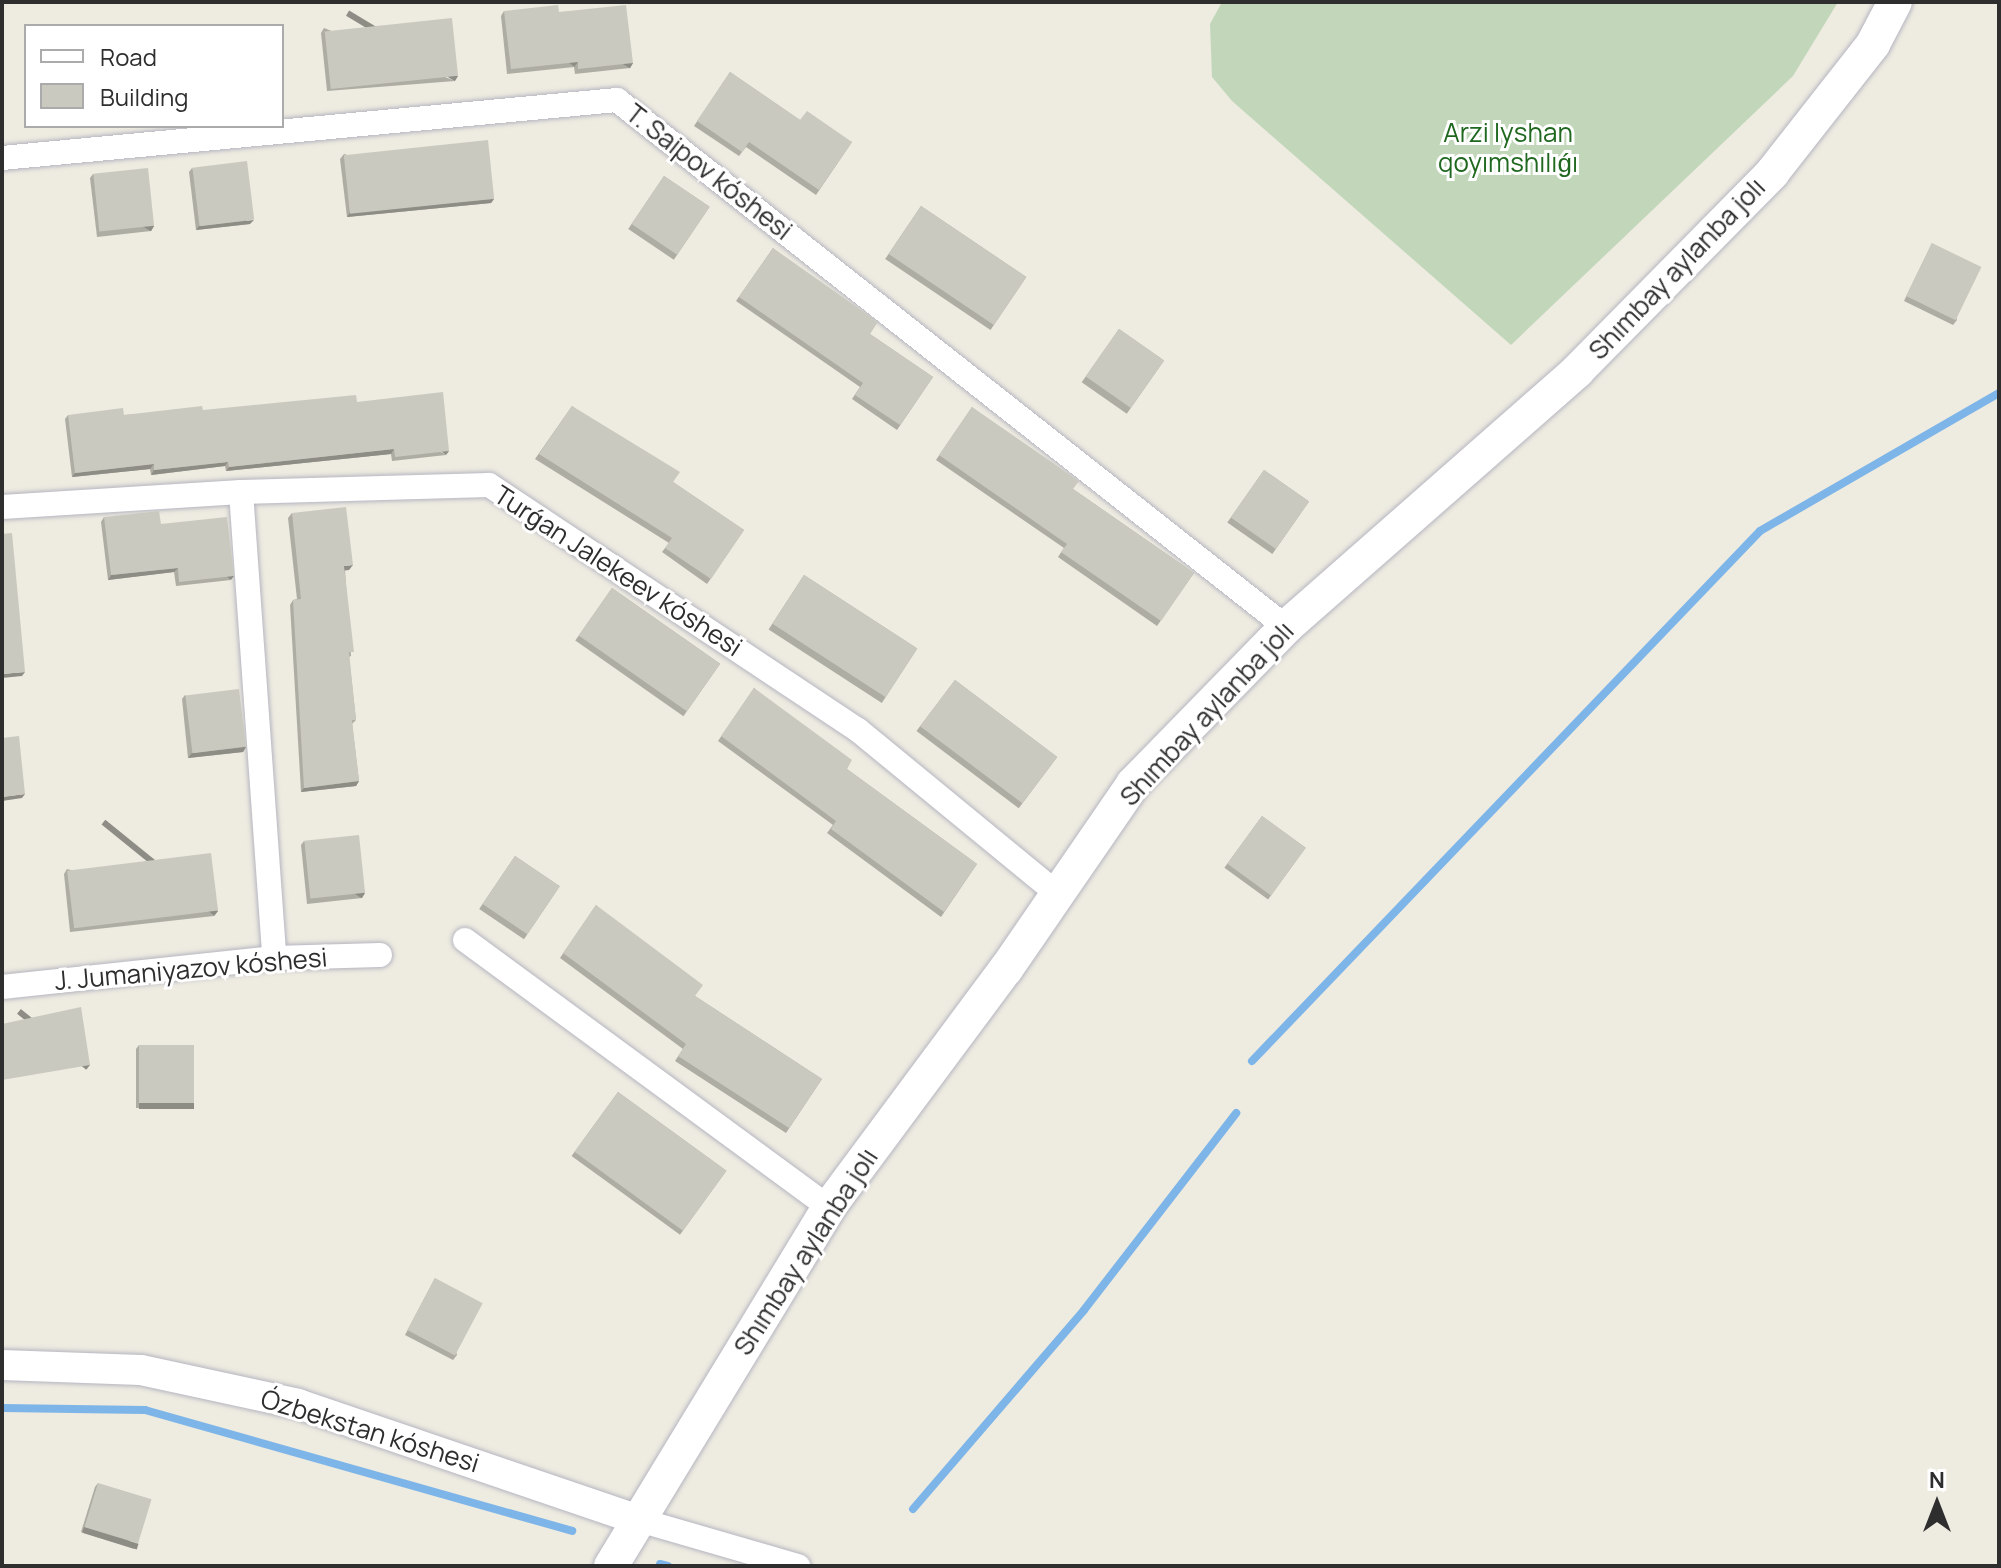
<!DOCTYPE html>
<meta charset="utf-8">
<style>
body{margin:0}
#map{position:relative;width:2001px;height:1568px;overflow:hidden;background:#eeebe1;font-family:Manrope,sans-serif}
div>[style]{position:absolute}
.cemetery>*{inset:0;background:#c2d7ba}
.stream>*{height:8px;margin:-4px;padding:0 4px;transform-origin:4px;border-radius:4px;background:#7db5e8}
.roads{filter:drop-shadow(0 0 2px #b5b5c0) drop-shadow(0 0 2px #b5b5c0)}
.minor>*{height:24px;margin:-12px;padding:0 12px;transform-origin:12px;border-radius:12px;background:#fff}
.tertiary>*{height:30px;margin:-15px;padding:0 15px;transform-origin:15px;border-radius:15px;background:#fff}
.secondary>*{height:34px;margin:-17px;padding:0 17px;transform-origin:17px;border-radius:17px;background:#fff}
.wall>*{inset:0;background:#aeada4;transform-origin:0 0}
.shaded-wall>*{inset:0;background:#8d8d86;transform-origin:0 0}
.building>*{inset:0;background:#cac9bf;transform-origin:0 0}
span{translate:-50% -50%;white-space:nowrap;text-align:center;line-height:1.15;-webkit-text-stroke:6px #fff;paint-order:stroke}
.park-label{font-size:26px;color:#206820}
.street-label{font-size:26px;color:#2e2e2e}
.frame{position:absolute;inset:0;border:4px solid #2e2e2e;pointer-events:none}
.legend{position:absolute;left:24px;top:24px;width:260px;height:104px;box-sizing:border-box;background:#fff;border:2px solid #ababab;margin:0;padding:10px 14px;list-style:none;font-size:24px;color:#2e2e2e}
.legend li{display:flex;align-items:center;gap:16px;height:40px}
.legend b{width:40px;border:2px solid #ababab}
.north{position:absolute;left:1897px;top:1464px;width:80px;height:80px;-webkit-text-stroke:6px #fff;paint-order:stroke;rotate:0deg;font-size:22px;font-weight:700;line-height:32px;text-align:center;color:#2e2e2e}
.north::after{content:'';display:block;margin:auto;width:28px;height:36px;background:#2e2e2e;clip-path:polygon(50% 0,100% 100%,50% 72%,0 100%)}
</style>
<div id="map">
<div class="cemetery">
<div style="clip-path:polygon(1222px 2px,1838px 2px,1793px 76px,1511px 345px,1232px 101px,1212px 77px,1210px 24px)"></div>
</div>
<div class="stream">
<div style="left:1252px;top:1061px;width:734px;rotate:-46.21deg"></div>
<div style="left:1760px;top:531px;width:276px;rotate:-30deg"></div>
<div style="left:2px;top:1408px;width:143px;rotate:0.8deg"></div>
<div style="left:145px;top:1410px;width:444px;rotate:15.8deg"></div>
<div style="left:913px;top:1509px;width:262px;rotate:-49.3deg"></div>
<div style="left:1084px;top:1310px;width:249px;rotate:-52.3deg"></div>
<div style="left:660px;top:1564px;width:8px;rotate:14deg"></div>
</div>
<div class="roads">
<div class="minor">
<div style="left:2px;top:158px;width:618px;rotate:-5.39deg"></div>
<div style="left:617px;top:100px;width:852px;rotate:38.23deg"></div>
<div style="left:241px;top:492px;width:467px;rotate:85.9deg"></div>
<div style="left:2px;top:507px;width:239px;rotate:-3.6deg"></div>
<div style="left:241px;top:492px;width:248px;rotate:-1.6deg"></div>
<div style="left:489px;top:485px;width:443px;rotate:33.6deg"></div>
<div style="left:858px;top:730px;width:259px;rotate:39.4deg"></div>
<div style="left:465px;top:940px;width:451px;rotate:36.3deg"></div>
<div style="left:2px;top:987px;width:274px;rotate:-6.1deg"></div>
<div style="left:274px;top:958px;width:106px;rotate:-1.6deg"></div>
<div style="left:636px;top:1519px;width:169px;rotate:16.2deg"></div>
</div>
<div class="tertiary">
<div style="left:2px;top:1365px;width:139px;rotate:2.1deg"></div>
<div style="left:141px;top:1370px;width:161px;rotate:12.2deg"></div>
<div style="left:298px;top:1404px;width:357px;rotate:18.8deg"></div>
</div>
<div class="secondary">
<div style="left:611px;top:1566px;width:420px;rotate:-58.7deg"></div>
<div style="left:829px;top:1207px;width:297px;rotate:-53.4deg"></div>
<div style="left:1006px;top:969px;width:224px;rotate:-55.5deg"></div>
<div style="left:1133px;top:784px;width:219px;rotate:-45.7deg"></div>
<div style="left:1286px;top:627px;width:388px;rotate:-41.3deg"></div>
<div style="left:1577px;top:371px;width:278px;rotate:-45.4deg"></div>
<div style="left:1772px;top:173px;width:164px;rotate:-51.9deg"></div>
<div style="left:1873px;top:44px;width:47px;rotate:-62.4deg"></div>
</div>
</div>
<div class="wall">
<div style="clip-path:polygon(504px 11px,559px 12px,633px 63px,630px 68px,575px 74px,574px 67px,507px 74px,501px 16px)"></div>
<div style="clip-path:polygon(324px 28px,455px 81px,327px 91px,321px 33px)"></div>
<div style="clip-path:polygon(730px 72px,800px 120px,852px 142px,816px 195px,746px 147px,739px 156px,694px 126px)"></div>
<div style="clip-path:polygon(344px 154px,494px 199px,491px 203px,347px 217px,340px 159px)"></div>
<div style="clip-path:polygon(192px 168px,250px 224px,196px 230px,189px 172px)"></div>
<div style="clip-path:polygon(93px 174px,154px 226px,151px 231px,97px 237px,90px 178px)"></div>
<div style="left:664px;top:176px;width:55px;height:64px;rotate:34deg"></div>
<div style="left:921px;top:206px;width:127px;height:64px;rotate:34deg"></div>
<div style="clip-path:polygon(1932px 243px,1957px 320px,1953px 325px,1904px 301px)"></div>
<div style="clip-path:polygon(773px 248px,870px 334px,933px 377px,897px 430px,852px 399px,860px 387px,736px 301px)"></div>
<div style="left:1119px;top:329px;width:55px;height:65px;rotate:35deg"></div>
<div style="clip-path:polygon(357px 402px,446px 455px,392px 461px,391px 454px,226px 471px,225px 466px,151px 475px,150px 469px,72px 477px,65px 419px,68px 415px,124px 415px)"></div>
<div style="clip-path:polygon(572px 406px,673px 482px,744px 530px,707px 584px,662px 552px,669px 543px,535px 459px)"></div>
<div style="clip-path:polygon(972px 407px,1073px 489px,1194px 573px,1157px 626px,1058px 557px,1064px 548px,936px 460px)"></div>
<div style="left:1264px;top:470px;width:55px;height:64px;rotate:35deg"></div>
<div style="clip-path:polygon(292px 513px,349px 570px,345px 570px,351px 656px,349px 657px,356px 720px,352px 724px,359px 781px,356px 786px,301px 792px,290px 605px,293px 600px,297px 599px,288px 518px)"></div>
<div style="clip-path:polygon(104px 517px,161px 524px,231px 580px,176px 586px,174px 572px,108px 580px,101px 522px)"></div>
<div style="left:804px;top:575px;width:135px;height:65px;rotate:33deg"></div>
<div style="left:612px;top:588px;width:132px;height:64px;rotate:35deg"></div>
<div style="left:955px;top:680px;width:128px;height:64px;rotate:37deg"></div>
<div style="clip-path:polygon(754px 688px,847px 769px,977px 864px,941px 917px,827px 833px,833px 825px,718px 741px)"></div>
<div style="clip-path:polygon(185px 695px,246px 747px,243px 752px,188px 758px,182px 699px)"></div>
<div style="left:1262px;top:816px;width:54px;height:64px;rotate:36deg"></div>
<div style="clip-path:polygon(304px 841px,362px 898px,307px 904px,301px 845px)"></div>
<div style="left:515px;top:856px;width:54px;height:64px;rotate:34deg"></div>
<div style="clip-path:polygon(67px 869px,218px 911px,214px 916px,70px 932px,64px 874px)"></div>
<div style="clip-path:polygon(596px 905px,695px 996px,822px 1079px,786px 1133px,675px 1061px,683px 1049px,560px 958px)"></div>
<div style="clip-path:polygon(139px 1045px,191px 1108px,136px 1108px,136px 1049px)"></div>
<div style="left:618px;top:1092px;width:134px;height:79px;rotate:36deg"></div>
<div style="clip-path:polygon(435px 1278px,457px 1355px,453px 1360px,405px 1335px)"></div>
<div style="clip-path:polygon(98px 1483px,134px 1549px,81px 1532px,95px 1487px)"></div>
</div>
<div class="shaded-wall">
<div style="left:578px;top:62px;width:6px;height:67px;rotate:129deg"></div>
<div style="left:633px;top:63px;width:6px;height:55px;rotate:121deg"></div>
<div style="left:458px;top:76px;width:6px;height:127px;rotate:121deg"></div>
<div style="clip-path:polygon(494px 199px,491px 203px,347px 217px,350px 212px)"></div>
<div style="clip-path:polygon(254px 220px,250px 224px,196px 230px,199px 226px)"></div>
<div style="left:154px;top:226px;width:6px;height:54px;rotate:121deg"></div>
<div style="clip-path:polygon(394px 449px,391px 454px,226px 471px,229px 467px)"></div>
<div style="left:449px;top:451px;width:5px;height:54px;rotate:127deg"></div>
<div style="clip-path:polygon(228px 462px,225px 466px,151px 475px,154px 470px)"></div>
<div style="clip-path:polygon(154px 464px,150px 469px,72px 477px,75px 473px)"></div>
<div style="clip-path:polygon(353px 565px,349px 570px,341px 571px,344px 566px)"></div>
<div style="clip-path:polygon(178px 568px,174px 572px,108px 580px,111px 575px)"></div>
<div style="left:234px;top:576px;width:5px;height:55px;rotate:127deg"></div>
<div style="clip-path:polygon(25px 672px,22px 676px,2px 678px,2px 674px)"></div>
<div style="clip-path:polygon(246px 747px,243px 752px,188px 758px,192px 753px)"></div>
<div style="clip-path:polygon(359px 781px,356px 786px,301px 792px,304px 788px)"></div>
<div style="clip-path:polygon(25px 794px,22px 798px,2px 801px,2px 797px)"></div>
<div style="left:365px;top:893px;width:6px;height:55px;rotate:121deg"></div>
<div style="left:218px;top:911px;width:6px;height:145px;rotate:129deg"></div>
<div style="left:90px;top:1065px;width:6px;height:89px;rotate:129deg"></div>
<div style="left:139px;top:1103px;width:55px;height:6px"></div>
<div style="left:84px;top:1527px;width:57px;height:6px;rotate:17deg"></div>
</div>
<div class="building">
<div style="clip-path:polygon(558px 5px,559px 12px,626px 5px,633px 63px,578px 69px,578px 62px,511px 69px,504px 11px)"></div>
<div style="left:452px;top:18px;width:58px;height:128px;rotate:84deg"></div>
<div style="clip-path:polygon(730px 72px,800px 120px,807px 111px,852px 142px,819px 190px,749px 142px,742px 152px,697px 121px)"></div>
<div style="left:488px;top:140px;width:59px;height:145px;rotate:84deg"></div>
<div style="left:247px;top:161px;width:59px;height:55px;rotate:83deg"></div>
<div style="left:148px;top:168px;width:58px;height:55px;rotate:84deg"></div>
<div style="left:664px;top:176px;width:55px;height:58px;rotate:34deg"></div>
<div style="left:921px;top:206px;width:127px;height:58px;rotate:34deg"></div>
<div style="left:1932px;top:243px;width:55px;height:59px;rotate:26deg"></div>
<div style="clip-path:polygon(773px 248px,878px 322px,870px 334px,933px 377px,900px 425px,855px 395px,863px 383px,739px 297px)"></div>
<div style="left:1119px;top:329px;width:55px;height:58px;rotate:35deg"></div>
<div style="clip-path:polygon(443px 392px,449px 451px,395px 457px,394px 449px,229px 467px,228px 462px,154px 470px,154px 464px,75px 473px,68px 415px,123px 408px,124px 415px,202px 406px,203px 410px,356px 395px,357px 402px)"></div>
<div style="clip-path:polygon(572px 406px,680px 472px,673px 482px,744px 530px,711px 579px,665px 548px,672px 538px,539px 454px)"></div>
<div style="clip-path:polygon(972px 407px,1079px 481px,1073px 489px,1194px 573px,1161px 621px,1061px 552px,1067px 544px,939px 455px)"></div>
<div style="left:1264px;top:470px;width:55px;height:58px;rotate:35deg"></div>
<div style="clip-path:polygon(346px 507px,353px 565px,344px 566px,354px 652px,349px 652px,356px 720px,352px 720px,359px 781px,304px 788px,293px 600px,301px 599px,292px 513px)"></div>
<div style="clip-path:polygon(159px 511px,161px 524px,227px 517px,234px 576px,179px 582px,178px 568px,111px 575px,104px 517px)"></div>
<div style="clip-path:polygon(12px 533px,25px 672px,2px 674px,2px 534px)"></div>
<div style="left:804px;top:575px;width:135px;height:58px;rotate:33deg"></div>
<div style="left:612px;top:588px;width:132px;height:58px;rotate:35deg"></div>
<div style="left:955px;top:680px;width:128px;height:58px;rotate:37deg"></div>
<div style="clip-path:polygon(754px 688px,852px 760px,847px 769px,977px 864px,944px 912px,831px 829px,836px 821px,721px 736px)"></div>
<div style="left:239px;top:689px;width:58px;height:54px;rotate:83deg"></div>
<div style="clip-path:polygon(19px 736px,25px 794px,2px 797px,2px 738px)"></div>
<div style="left:1262px;top:816px;width:54px;height:59px;rotate:36deg"></div>
<div style="left:359px;top:835px;width:58px;height:55px;rotate:84deg"></div>
<div style="left:211px;top:853px;width:58px;height:145px;rotate:83deg"></div>
<div style="left:515px;top:856px;width:54px;height:58px;rotate:34deg"></div>
<div style="clip-path:polygon(596px 905px,703px 985px,695px 996px,822px 1079px,789px 1128px,678px 1056px,686px 1044px,563px 953px)"></div>
<div style="clip-path:polygon(81px 1007px,90px 1065px,2px 1080px,2px 1024px)"></div>
<div style="left:139px;top:1045px;width:55px;height:58px"></div>
<div style="left:618px;top:1092px;width:134px;height:74px;rotate:36deg"></div>
<div style="left:435px;top:1278px;width:54px;height:59px;rotate:28deg"></div>
<div style="left:98px;top:1483px;width:56px;height:46px;rotate:17deg"></div>
</div>
<div class="park-label">
<span style="left:1508px;top:148px">Arzi Iyshan<br>qoyımshılıǵı</span>
</div>
<div class="street-label">
<span style="left:709px;top:172px;rotate:38deg">T. Saipov kóshesi</span>
<span style="left:1677px;top:269px;rotate:-46deg">Shımbay aylanba jolı</span>
<span style="left:618px;top:571px;rotate:33deg">Turǵan Jalekeev kóshesi</span>
<span style="left:1207px;top:714px;rotate:-47deg">Shımbay aylanba jolı</span>
<span style="left:191px;top:969px;rotate:-5deg">J. Jumaniyazov kóshesi</span>
<span style="left:806px;top:1252px;rotate:-57deg">Shımbay aylanba jolı</span>
<span style="left:370px;top:1431px;rotate:17deg">Ózbekstan kóshesi</span>
</div>
<div class="frame"></div>
<ul class="legend">
<li><b style="height:10px;background:#fff"></b>Road</li>
<li><b style="height:22px;background:#cac9bf"></b>Building</li>
</ul>
<div class="north">N</div>
</div>
